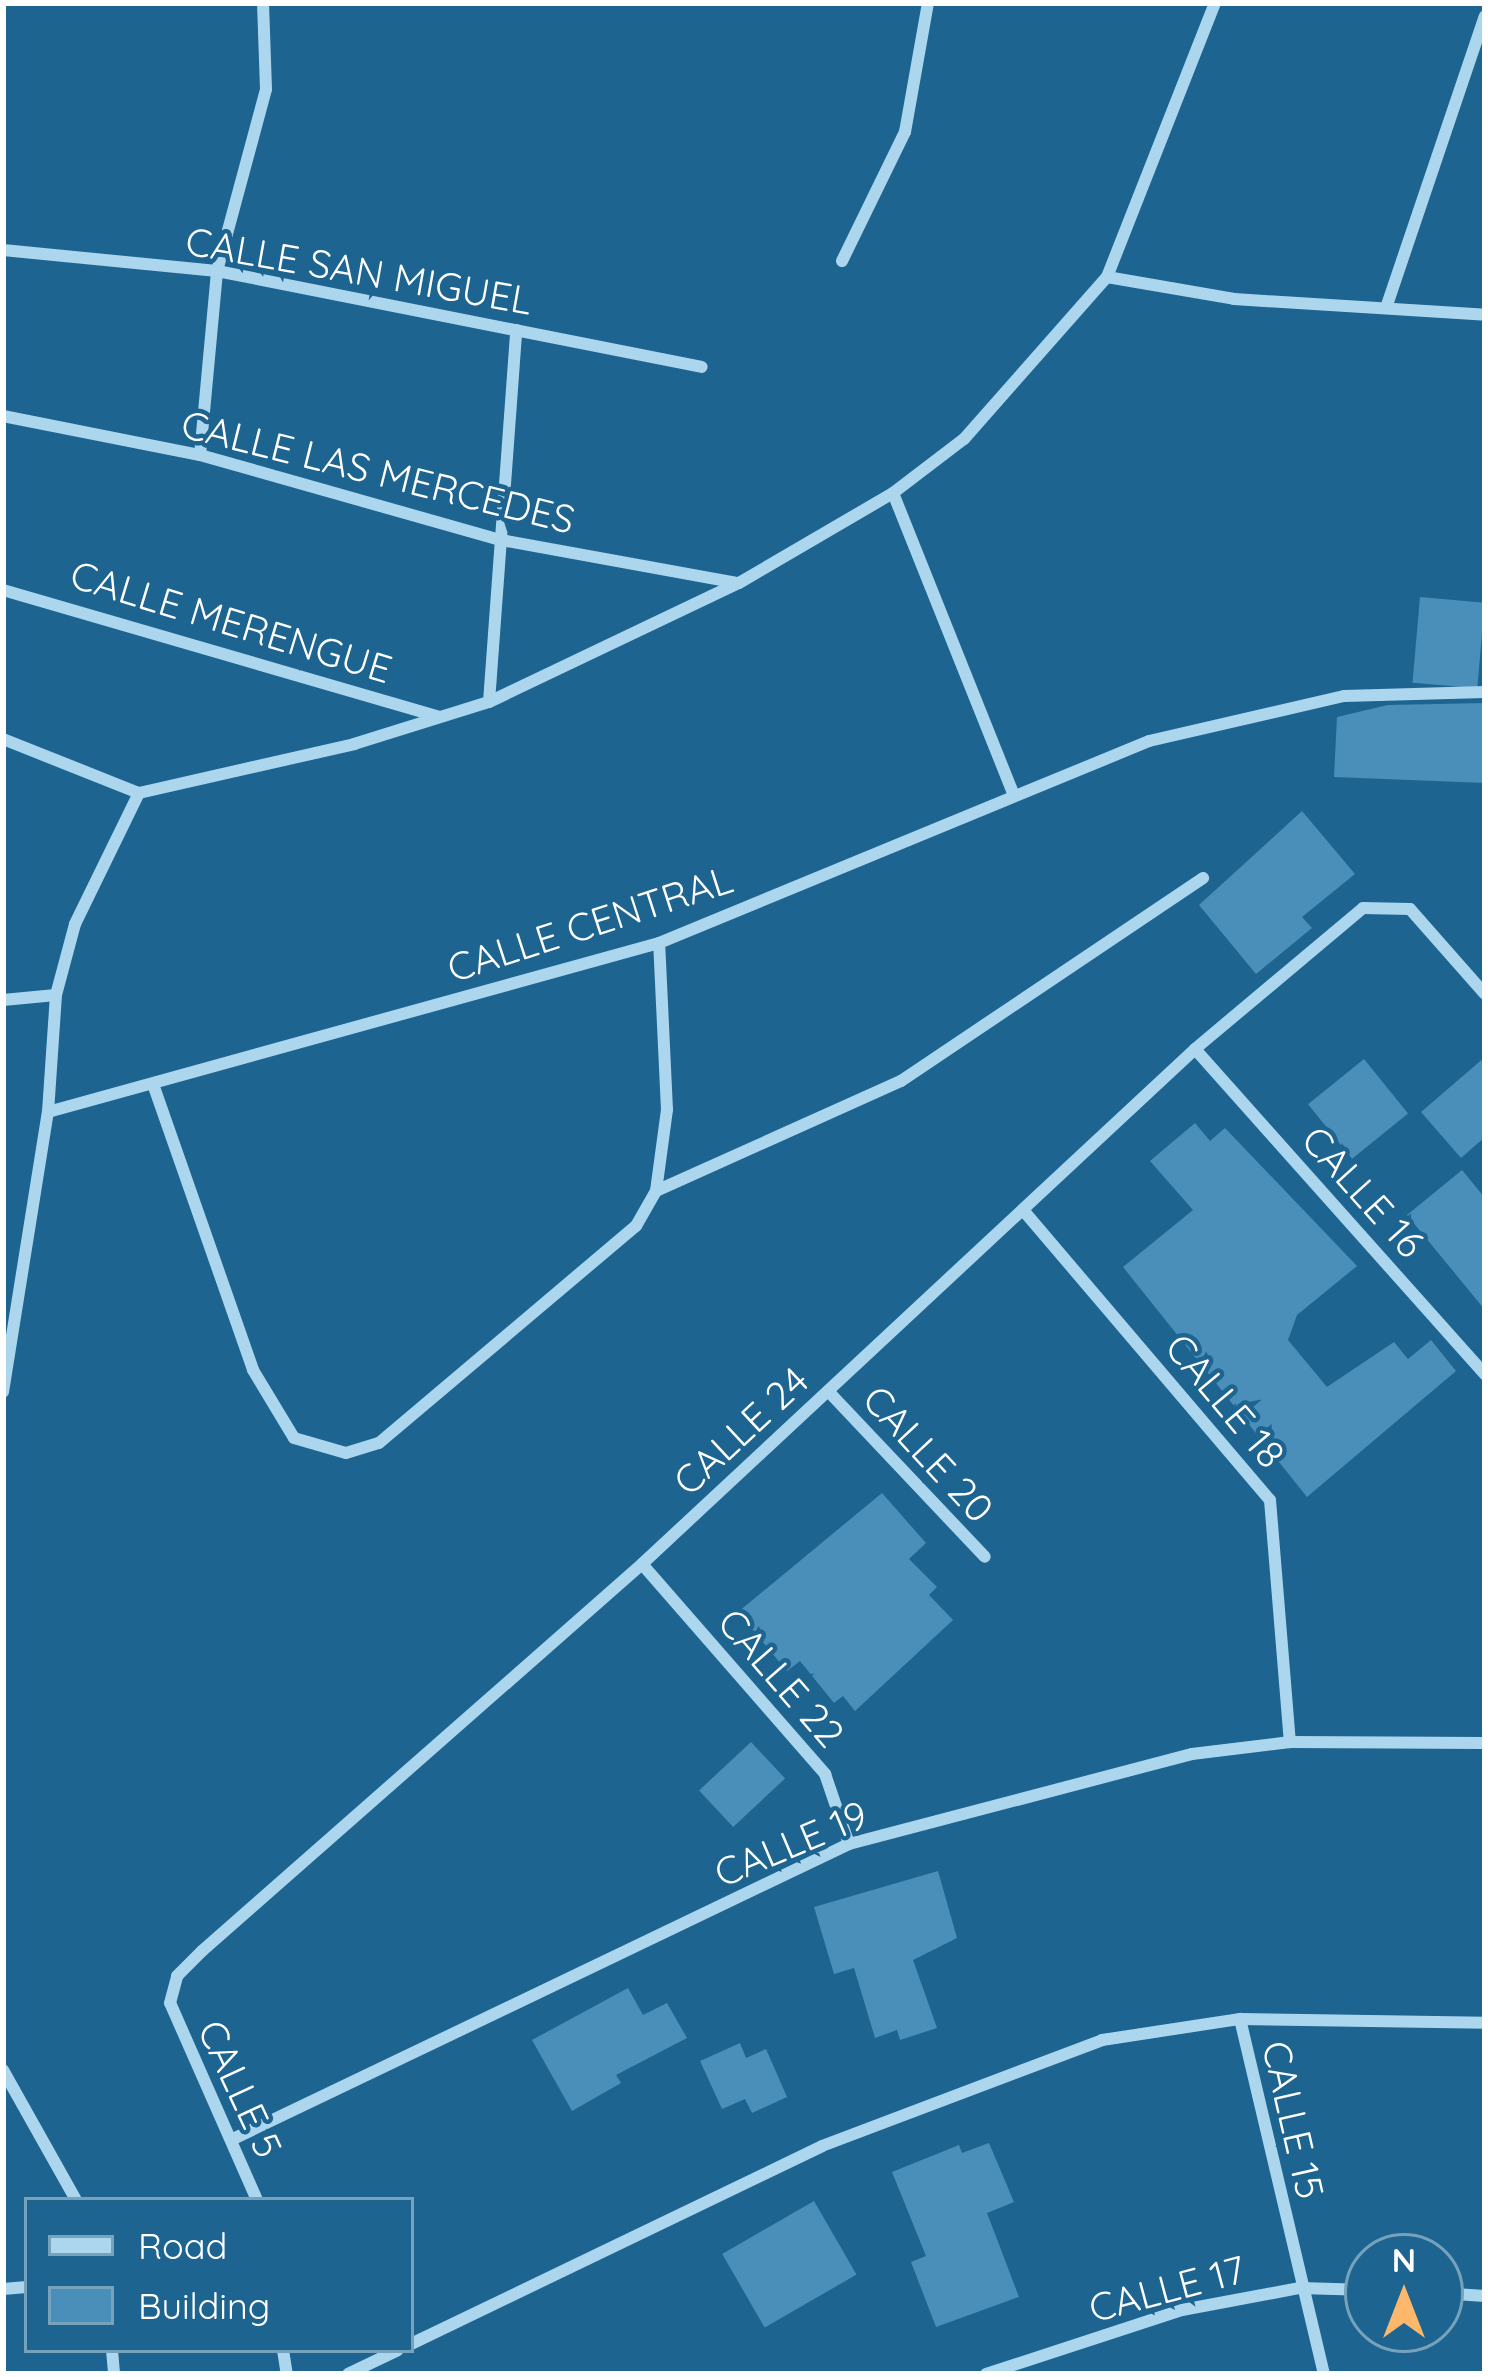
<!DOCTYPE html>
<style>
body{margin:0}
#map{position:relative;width:1488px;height:2377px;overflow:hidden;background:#1d6490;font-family:Quicksand,sans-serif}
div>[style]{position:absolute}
.building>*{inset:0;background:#4a8fb9;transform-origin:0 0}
.minor>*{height:12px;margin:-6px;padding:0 6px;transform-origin:6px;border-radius:6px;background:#acd6ee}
span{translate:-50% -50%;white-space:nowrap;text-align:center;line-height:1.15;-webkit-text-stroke:9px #1d6490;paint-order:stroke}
.street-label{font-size:39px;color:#fff}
.frame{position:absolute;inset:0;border:6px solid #fff;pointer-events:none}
.legend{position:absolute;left:24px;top:2197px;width:390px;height:156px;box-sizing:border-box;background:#1d6490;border:3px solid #77a2bc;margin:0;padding:15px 21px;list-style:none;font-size:36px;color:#fff}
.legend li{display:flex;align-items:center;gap:24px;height:60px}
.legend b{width:60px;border:3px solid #77a2bc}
.north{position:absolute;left:1344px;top:2233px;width:120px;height:120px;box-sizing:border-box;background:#1d6490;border:3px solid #77a2bc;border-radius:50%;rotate:0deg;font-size:33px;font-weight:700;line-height:48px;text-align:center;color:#fff}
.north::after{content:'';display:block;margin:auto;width:42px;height:54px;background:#fdb86b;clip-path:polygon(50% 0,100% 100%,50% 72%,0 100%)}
</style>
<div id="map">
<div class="building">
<div style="left:1420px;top:597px;width:65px;height:86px;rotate:5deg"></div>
<div style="clip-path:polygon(1485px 703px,1485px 783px,1334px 777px,1337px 717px,1388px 705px)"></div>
<div style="clip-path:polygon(1302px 811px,1355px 874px,1302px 917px,1312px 928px,1256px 974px,1199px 905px)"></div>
<div style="clip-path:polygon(1485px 1057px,1485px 1137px,1461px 1158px,1421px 1112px)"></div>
<div style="left:1364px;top:1059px;width:70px;height:72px;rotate:51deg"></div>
<div style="clip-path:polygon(1195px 1123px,1210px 1141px,1225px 1128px,1357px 1266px,1297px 1315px,1288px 1340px,1327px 1387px,1394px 1342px,1408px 1359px,1431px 1340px,1456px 1371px,1307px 1497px,1123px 1267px,1193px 1210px,1150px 1161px)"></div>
<div style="clip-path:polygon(1462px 1170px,1485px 1198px,1485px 1310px,1407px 1215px)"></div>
<div style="clip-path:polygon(882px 1493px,926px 1543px,909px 1559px,937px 1587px,929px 1595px,953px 1620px,855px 1711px,843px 1696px,834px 1703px,800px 1661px,787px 1671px,738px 1612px)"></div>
<div style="left:751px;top:1742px;width:50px;height:71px;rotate:47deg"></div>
<div style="clip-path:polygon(938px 1871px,957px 1938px,913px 1960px,937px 2028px,900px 2040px,897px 2030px,875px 2038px,854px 1968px,834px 1974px,814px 1907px)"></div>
<div style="clip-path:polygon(628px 1988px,643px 2015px,667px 2003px,687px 2038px,616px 2075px,621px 2083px,572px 2111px,532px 2040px)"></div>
<div style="clip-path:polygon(740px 2043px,746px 2058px,766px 2049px,787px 2097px,752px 2113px,745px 2099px,722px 2109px,700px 2061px)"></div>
<div style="clip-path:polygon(989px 2143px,1014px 2202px,987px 2213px,1019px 2297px,936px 2327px,911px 2262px,926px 2256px,892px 2172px,959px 2145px,962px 2153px)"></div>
<div style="left:814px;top:2201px;width:85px;height:106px;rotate:60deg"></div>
</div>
<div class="minor">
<div style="left:3px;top:250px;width:215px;rotate:5.6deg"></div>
<div style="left:217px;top:271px;width:494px;rotate:11.2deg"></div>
<div style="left:842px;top:261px;width:144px;rotate:-64deg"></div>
<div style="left:905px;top:132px;width:131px;rotate:-79.9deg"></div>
<div style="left:1107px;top:277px;width:129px;rotate:9.8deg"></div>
<div style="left:1234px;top:299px;width:252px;rotate:3.6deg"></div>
<div style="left:1387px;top:305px;width:305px;rotate:-71.3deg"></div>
<div style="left:3px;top:416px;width:201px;rotate:11.2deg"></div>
<div style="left:200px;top:455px;width:313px;rotate:15.8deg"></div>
<div style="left:501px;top:540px;width:241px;rotate:10.3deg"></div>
<div style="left:200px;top:455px;width:185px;rotate:-84.7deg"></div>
<div style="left:217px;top:271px;width:188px;rotate:-74.9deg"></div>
<div style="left:266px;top:89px;width:86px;rotate:-92deg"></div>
<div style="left:893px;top:493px;width:326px;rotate:68.2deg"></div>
<div style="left:3px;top:590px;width:454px;rotate:16.2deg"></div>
<div style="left:489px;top:702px;width:373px;rotate:-85.8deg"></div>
<div style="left:3px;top:739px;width:146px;rotate:21.7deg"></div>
<div style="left:3px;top:1000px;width:53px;rotate:-5.4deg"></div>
<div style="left:1195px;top:1049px;width:436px;rotate:48.3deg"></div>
<div style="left:153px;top:1084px;width:303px;rotate:70.7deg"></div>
<div style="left:253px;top:1370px;width:79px;rotate:58.9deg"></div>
<div style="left:294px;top:1438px;width:54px;rotate:16.1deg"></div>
<div style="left:346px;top:1453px;width:34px;rotate:-17deg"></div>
<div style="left:379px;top:1443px;width:336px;rotate:-40.2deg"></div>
<div style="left:636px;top:1226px;width:40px;rotate:-60.3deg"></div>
<div style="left:656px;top:1191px;width:82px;rotate:-82.3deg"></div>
<div style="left:667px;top:1110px;width:167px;rotate:-92.7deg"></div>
<div style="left:48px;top:1112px;width:634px;rotate:-15.46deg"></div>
<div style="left:659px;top:943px;width:530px;rotate:-22.4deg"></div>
<div style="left:1149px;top:741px;width:200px;rotate:-13deg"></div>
<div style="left:1344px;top:696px;width:141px;rotate:-1.6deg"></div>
<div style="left:656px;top:1191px;width:269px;rotate:-24.2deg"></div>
<div style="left:901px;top:1081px;width:364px;rotate:-33.9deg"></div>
<div style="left:1023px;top:1210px;width:381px;rotate:49.6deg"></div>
<div style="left:1270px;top:1500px;width:243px;rotate:85.3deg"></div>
<div style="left:828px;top:1391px;width:228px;rotate:46.6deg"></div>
<div style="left:3px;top:1392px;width:284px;rotate:-80.9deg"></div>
<div style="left:48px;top:1112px;width:117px;rotate:-86.1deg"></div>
<div style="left:56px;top:995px;width:73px;rotate:-75deg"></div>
<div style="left:75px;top:924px;width:146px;rotate:-64deg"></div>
<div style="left:139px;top:793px;width:221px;rotate:-12.8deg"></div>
<div style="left:354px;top:744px;width:141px;rotate:-17.3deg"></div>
<div style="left:489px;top:702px;width:277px;rotate:-25.5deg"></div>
<div style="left:739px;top:583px;width:178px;rotate:-30.3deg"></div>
<div style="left:893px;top:493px;width:89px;rotate:-37.3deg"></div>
<div style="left:964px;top:439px;width:216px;rotate:-48.6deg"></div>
<div style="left:1107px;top:277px;width:295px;rotate:-68.5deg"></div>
<div style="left:642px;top:1564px;width:279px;rotate:48.9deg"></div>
<div style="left:825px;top:1774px;width:74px;rotate:71.1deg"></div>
<div style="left:1240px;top:2019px;width:365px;rotate:76.7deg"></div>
<div style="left:3px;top:2070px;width:149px;rotate:60.7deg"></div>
<div style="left:233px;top:2139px;width:683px;rotate:-25.59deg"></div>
<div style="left:849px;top:1844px;width:355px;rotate:-14.7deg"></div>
<div style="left:1192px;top:1754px;width:99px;rotate:-7deg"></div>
<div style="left:1290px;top:1742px;width:195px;rotate:0.3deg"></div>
<div style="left:257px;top:2200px;width:215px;rotate:-113.8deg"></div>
<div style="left:170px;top:2003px;width:28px;rotate:-75deg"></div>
<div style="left:177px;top:1976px;width:35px;rotate:-45deg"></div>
<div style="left:202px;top:1951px;width:586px;rotate:-41.33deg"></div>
<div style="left:642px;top:1564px;width:756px;rotate:-42.96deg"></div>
<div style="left:1195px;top:1049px;width:219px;rotate:-40deg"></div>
<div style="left:1363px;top:908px;width:47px;rotate:1.2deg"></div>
<div style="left:1410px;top:909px;width:113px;rotate:48.6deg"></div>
<div style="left:3px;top:2289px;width:24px;rotate:-5deg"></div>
<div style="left:1440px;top:2293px;width:45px;rotate:3.8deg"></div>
<div style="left:411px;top:2344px;width:456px;rotate:-25.7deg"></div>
<div style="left:822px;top:2146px;width:299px;rotate:-20.7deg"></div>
<div style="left:1102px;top:2040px;width:140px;rotate:-8.7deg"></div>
<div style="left:1240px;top:2019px;width:245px;rotate:0.9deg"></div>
<div style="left:112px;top:2350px;width:24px;rotate:85deg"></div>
<div style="left:283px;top:2350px;width:24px;rotate:81deg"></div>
<div style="left:348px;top:2374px;width:55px;rotate:-25.6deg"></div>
<div style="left:986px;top:2374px;width:206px;rotate:-18.1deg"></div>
<div style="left:1182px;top:2310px;width:120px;rotate:-10.6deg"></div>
<div style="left:1300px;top:2288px;width:68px;rotate:1.7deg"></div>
</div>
<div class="street-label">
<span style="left:359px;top:271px;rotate:10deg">CALLE SAN MIGUEL</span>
<span style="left:378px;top:472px;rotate:14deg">CALLE LAS MERCEDES</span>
<span style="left:231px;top:622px;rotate:17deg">CALLE MERENGUE</span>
<span style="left:590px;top:924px;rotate:-18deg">CALLE CENTRAL</span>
<span style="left:1363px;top:1192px;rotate:48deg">CALLE 16</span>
<span style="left:1225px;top:1401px;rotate:50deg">CALLE 18</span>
<span style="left:741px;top:1431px;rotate:-43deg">CALLE 24</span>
<span style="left:928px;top:1454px;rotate:47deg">CALLE 20</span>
<span style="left:781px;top:1678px;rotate:49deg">CALLE 22</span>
<span style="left:791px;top:1844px;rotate:-23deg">CALLE 19</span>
<span style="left:240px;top:2089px;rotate:65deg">CALLE 5</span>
<span style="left:1293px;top:2120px;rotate:77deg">CALLE 15</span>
<span style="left:1167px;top:2289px;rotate:-15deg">CALLE 17</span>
</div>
<div class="frame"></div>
<ul class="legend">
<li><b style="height:15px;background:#acd6ee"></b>Road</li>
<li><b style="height:33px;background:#4a8fb9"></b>Building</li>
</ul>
<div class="north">N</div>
</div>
